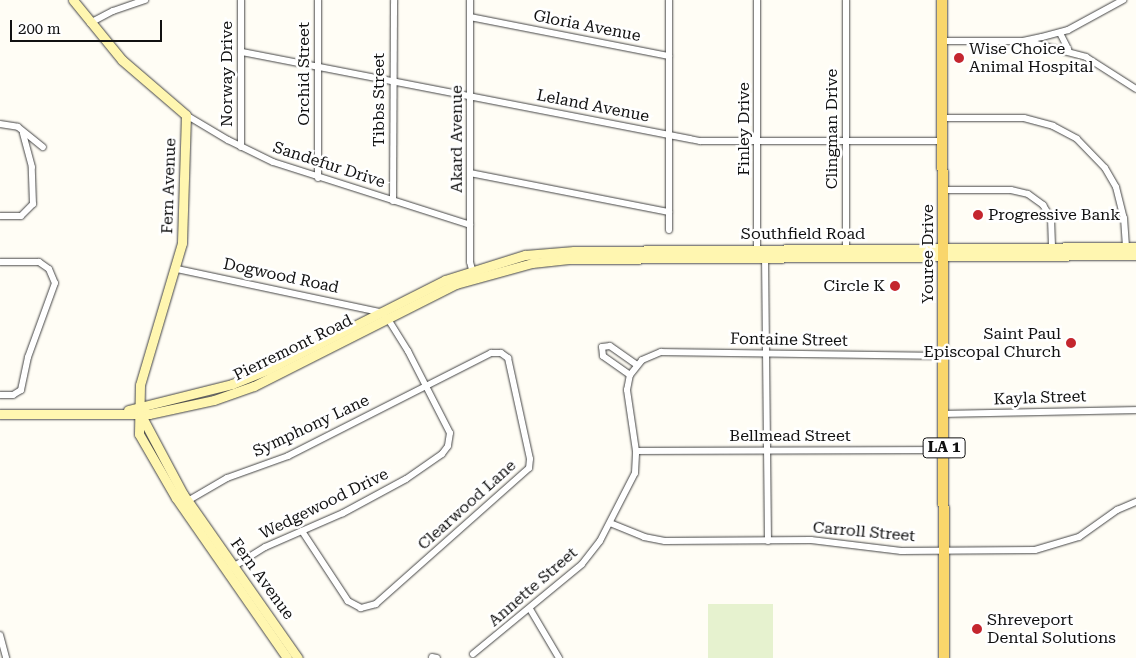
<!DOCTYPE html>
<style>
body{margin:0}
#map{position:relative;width:1136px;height:658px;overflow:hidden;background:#fffdf5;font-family:"Roboto Serif",serif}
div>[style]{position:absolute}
.pitch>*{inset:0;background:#e6f2cf;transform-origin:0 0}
.roads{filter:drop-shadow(0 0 1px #444) drop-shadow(0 0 1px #444)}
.street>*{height:6px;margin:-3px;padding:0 3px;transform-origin:3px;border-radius:3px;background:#fff}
.secondary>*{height:9px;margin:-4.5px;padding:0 4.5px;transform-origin:4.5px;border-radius:4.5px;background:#fff6b0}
.primary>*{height:10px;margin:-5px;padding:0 5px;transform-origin:5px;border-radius:5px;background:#f9d66b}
.dots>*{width:14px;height:14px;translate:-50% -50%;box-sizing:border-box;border:2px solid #fff;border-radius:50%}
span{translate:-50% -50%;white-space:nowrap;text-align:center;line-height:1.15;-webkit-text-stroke:5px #fff;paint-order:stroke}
.shield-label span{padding:1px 4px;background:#fff;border:1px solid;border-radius:4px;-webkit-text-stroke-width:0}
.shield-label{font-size:15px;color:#111;font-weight:700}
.street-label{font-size:16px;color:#111}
.poi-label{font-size:16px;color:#111}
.left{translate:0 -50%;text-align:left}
.right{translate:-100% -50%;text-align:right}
.scale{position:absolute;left:10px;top:20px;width:152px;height:22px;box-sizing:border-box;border:2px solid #111;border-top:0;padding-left:6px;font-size:15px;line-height:18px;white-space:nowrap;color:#111;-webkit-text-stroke:4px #fff;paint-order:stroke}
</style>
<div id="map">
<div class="pitch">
<div style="left:708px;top:604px;width:65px;height:54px"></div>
</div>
<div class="roads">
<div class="street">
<div style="left:470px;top:0;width:262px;rotate:90deg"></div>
<div style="left:470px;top:262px;width:11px;rotate:75deg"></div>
<div style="left:669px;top:0;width:230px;rotate:90deg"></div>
<div style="left:757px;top:0;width:252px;rotate:90deg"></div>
<div style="left:846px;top:0;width:251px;rotate:90deg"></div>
<div style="left:470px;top:17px;width:203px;rotate:11.1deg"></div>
<div style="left:90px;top:23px;width:26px;rotate:-28deg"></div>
<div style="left:113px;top:11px;width:34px;rotate:-19deg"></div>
<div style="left:1060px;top:33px;width:18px;rotate:63deg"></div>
<div style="left:942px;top:41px;width:81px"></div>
<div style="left:1023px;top:41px;width:19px;rotate:-12deg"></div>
<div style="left:1042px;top:37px;width:27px;rotate:-15deg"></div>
<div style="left:1068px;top:30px;width:63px;rotate:-28.6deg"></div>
<div style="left:1029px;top:42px;width:59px;rotate:14.7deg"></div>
<div style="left:1086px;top:57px;width:59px;rotate:32.6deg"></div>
<div style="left:242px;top:52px;width:467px;rotate:11deg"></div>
<div style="left:700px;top:141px;width:243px"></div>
<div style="left:186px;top:115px;width:49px;rotate:30.8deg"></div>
<div style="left:228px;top:140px;width:50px;rotate:26.1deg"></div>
<div style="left:273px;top:162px;width:207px;rotate:17.7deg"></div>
<div style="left:943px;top:118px;width:81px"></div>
<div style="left:1024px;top:118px;width:30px;rotate:15deg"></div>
<div style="left:1053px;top:126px;width:27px;rotate:28deg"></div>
<div style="left:1077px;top:139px;width:40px;rotate:46deg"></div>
<div style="left:1105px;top:168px;width:22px;rotate:60deg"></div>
<div style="left:1116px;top:187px;width:32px;rotate:76deg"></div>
<div style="left:1124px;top:218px;width:31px;rotate:86deg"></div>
<div style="left:0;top:124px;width:18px;rotate:9deg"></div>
<div style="left:18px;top:127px;width:32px;rotate:39deg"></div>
<div style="left:241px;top:147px;width:147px;rotate:-90deg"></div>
<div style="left:470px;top:173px;width:203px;rotate:11.1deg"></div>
<div style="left:318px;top:178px;width:178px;rotate:-90deg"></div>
<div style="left:943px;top:190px;width:68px"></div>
<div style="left:1011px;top:190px;width:17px;rotate:13deg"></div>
<div style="left:1028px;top:194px;width:19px;rotate:36deg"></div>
<div style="left:1043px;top:205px;width:15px;rotate:58deg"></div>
<div style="left:1051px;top:218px;width:34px;rotate:88deg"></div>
<div style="left:393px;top:201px;width:201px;rotate:-89.7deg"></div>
<div style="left:0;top:216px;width:21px"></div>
<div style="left:21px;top:216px;width:17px;rotate:-45deg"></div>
<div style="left:33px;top:204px;width:37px;rotate:-92deg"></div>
<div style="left:32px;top:167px;width:35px;rotate:-105deg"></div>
<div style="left:765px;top:255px;width:286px;rotate:89.4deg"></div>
<div style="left:0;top:262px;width:39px"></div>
<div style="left:39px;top:262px;width:12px;rotate:35deg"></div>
<div style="left:49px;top:269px;width:15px;rotate:67deg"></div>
<div style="left:55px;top:283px;width:79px;rotate:110deg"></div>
<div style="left:28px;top:357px;width:34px;rotate:102deg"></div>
<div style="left:21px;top:390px;width:9px;rotate:148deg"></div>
<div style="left:13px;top:395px;width:13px;rotate:180deg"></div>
<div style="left:177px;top:269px;width:208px;rotate:12deg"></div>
<div style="left:380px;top:312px;width:11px;rotate:41deg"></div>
<div style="left:388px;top:319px;width:38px;rotate:58deg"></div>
<div style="left:408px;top:351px;width:92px;rotate:62.9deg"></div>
<div style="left:450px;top:433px;width:13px;rotate:99deg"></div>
<div style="left:448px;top:446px;width:10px;rotate:127deg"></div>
<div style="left:442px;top:454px;width:44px;rotate:145.2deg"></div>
<div style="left:406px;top:479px;width:72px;rotate:151.6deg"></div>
<div style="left:343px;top:513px;width:85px;rotate:156.4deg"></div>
<div style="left:265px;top:547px;width:39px;rotate:148deg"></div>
<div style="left:630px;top:375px;width:33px;rotate:-145deg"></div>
<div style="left:603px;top:356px;width:9px;rotate:-96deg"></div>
<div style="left:602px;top:347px;width:8px;rotate:-7deg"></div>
<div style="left:610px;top:346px;width:33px;rotate:35deg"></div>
<div style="left:944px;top:414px;width:192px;rotate:-1.2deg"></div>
<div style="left:636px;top:451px;width:308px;rotate:-0.2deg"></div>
<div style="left:184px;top:503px;width:50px;rotate:-30.2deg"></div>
<div style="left:227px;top:478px;width:65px;rotate:-19.8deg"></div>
<div style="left:288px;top:456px;width:228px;rotate:-26.9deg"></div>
<div style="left:491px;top:353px;width:10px"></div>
<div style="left:501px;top:353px;width:9px;rotate:36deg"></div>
<div style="left:508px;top:358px;width:103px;rotate:77.7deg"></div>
<div style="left:530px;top:459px;width:9px;rotate:96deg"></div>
<div style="left:529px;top:468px;width:205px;rotate:138.4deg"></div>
<div style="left:376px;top:604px;width:16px;rotate:165deg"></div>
<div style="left:361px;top:608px;width:15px;rotate:-152deg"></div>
<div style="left:348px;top:601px;width:84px;rotate:-123.3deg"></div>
<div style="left:610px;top:523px;width:37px;rotate:22deg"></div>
<div style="left:644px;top:537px;width:21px;rotate:11deg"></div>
<div style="left:665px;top:541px;width:146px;rotate:-0.4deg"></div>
<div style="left:811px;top:540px;width:91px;rotate:7deg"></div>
<div style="left:901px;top:551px;width:134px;rotate:-0.4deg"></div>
<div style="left:1035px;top:550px;width:46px;rotate:-16.5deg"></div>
<div style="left:1079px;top:537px;width:47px;rotate:-35.4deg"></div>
<div style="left:1117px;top:510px;width:21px;rotate:-23deg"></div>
<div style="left:530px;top:609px;width:57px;rotate:59.4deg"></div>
<div style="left:0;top:635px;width:24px;rotate:75deg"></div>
<div style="left:473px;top:654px;width:141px;rotate:-39.5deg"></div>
<div style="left:582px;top:564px;width:29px;rotate:-52deg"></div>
<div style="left:600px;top:541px;width:76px;rotate:-62.8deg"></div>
<div style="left:635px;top:473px;width:22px;rotate:-87deg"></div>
<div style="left:636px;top:451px;width:62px;rotate:-98.4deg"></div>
<div style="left:627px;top:390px;width:15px;rotate:-79deg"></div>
<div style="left:630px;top:375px;width:19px;rotate:-51deg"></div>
<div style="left:642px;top:360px;width:21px;rotate:-23deg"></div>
<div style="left:661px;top:352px;width:283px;rotate:0.8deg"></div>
<div style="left:432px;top:657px;width:5px;rotate:11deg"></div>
</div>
<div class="secondary">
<div style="left:73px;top:0;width:77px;rotate:50.8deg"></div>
<div style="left:122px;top:60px;width:84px;rotate:40.7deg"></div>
<div style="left:186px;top:115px;width:128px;rotate:91.8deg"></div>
<div style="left:182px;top:243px;width:148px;rotate:106.5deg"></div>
<div style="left:140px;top:385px;width:49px;rotate:91.2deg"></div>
<div style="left:139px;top:434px;width:74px;rotate:60deg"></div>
<div style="left:176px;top:498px;width:195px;rotate:55.2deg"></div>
<div style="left:128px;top:410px;width:107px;rotate:-14deg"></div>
<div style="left:232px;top:384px;width:38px;rotate:-22deg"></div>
<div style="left:267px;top:370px;width:199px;rotate:-26.8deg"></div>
<div style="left:445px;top:280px;width:84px;rotate:-17.4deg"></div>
<div style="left:525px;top:255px;width:49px;rotate:-4.7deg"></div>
<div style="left:574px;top:251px;width:562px;rotate:-0.41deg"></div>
<div style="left:0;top:414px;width:149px"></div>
<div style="left:149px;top:414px;width:66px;rotate:-12.2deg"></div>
<div style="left:214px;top:400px;width:42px;rotate:-19.3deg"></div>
<div style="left:254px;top:386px;width:226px;rotate:-26.8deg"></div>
<div style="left:456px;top:284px;width:79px;rotate:-15.4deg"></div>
<div style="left:532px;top:263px;width:37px;rotate:-6deg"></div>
<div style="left:569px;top:259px;width:567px;rotate:-0.4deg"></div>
<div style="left:141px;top:415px;width:89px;rotate:62deg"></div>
<div style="left:183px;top:494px;width:200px;rotate:55deg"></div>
</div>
<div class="primary">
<div style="left:942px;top:0;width:658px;rotate:89.83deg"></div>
</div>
</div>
<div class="dots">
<div style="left:959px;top:58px;background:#c4262e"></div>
<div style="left:978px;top:215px;background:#c4262e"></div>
<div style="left:895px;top:286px;background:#c4262e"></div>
<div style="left:1071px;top:343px;background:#c4262e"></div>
<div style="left:977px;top:629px;background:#c4262e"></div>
</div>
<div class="shield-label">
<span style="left:944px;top:448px">LA 1</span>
</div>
<div class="street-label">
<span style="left:587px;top:26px;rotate:11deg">Gloria Avenue</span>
<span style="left:227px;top:74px;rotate:-90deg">Norway Drive</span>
<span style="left:304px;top:74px;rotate:-90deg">Orchid Street</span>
<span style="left:379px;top:100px;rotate:-90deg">Tibbs Street</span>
<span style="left:593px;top:106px;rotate:11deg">Leland Avenue</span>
<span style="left:744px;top:129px;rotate:-90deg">Finley Drive</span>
<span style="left:832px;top:129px;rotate:-90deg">Clingman Drive</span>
<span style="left:457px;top:139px;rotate:-90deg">Akard Avenue</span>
<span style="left:329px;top:165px;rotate:18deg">Sandefur Drive</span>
<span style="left:169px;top:186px;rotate:-88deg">Fern Avenue</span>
<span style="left:803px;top:234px">Southfield Road</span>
<span style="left:928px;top:254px;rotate:-90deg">Youree Drive</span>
<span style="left:281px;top:276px;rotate:12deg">Dogwood Road</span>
<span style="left:789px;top:340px;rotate:1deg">Fontaine Street</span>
<span style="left:293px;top:348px;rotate:-26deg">Pierremont Road</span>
<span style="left:1040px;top:398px;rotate:-2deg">Kayla Street</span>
<span style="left:311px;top:426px;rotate:-25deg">Symphony Lane</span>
<span style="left:790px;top:436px">Bellmead Street</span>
<span style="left:324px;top:504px;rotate:-26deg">Wedgewood Drive</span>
<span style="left:467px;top:505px;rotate:-42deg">Clearwood Lane</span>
<span style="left:864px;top:532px;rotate:5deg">Carroll Street</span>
<span style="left:262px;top:579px;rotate:54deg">Fern Avenue</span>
<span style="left:533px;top:587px;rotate:-41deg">Annette Street</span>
</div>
<div class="poi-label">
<span class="left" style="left:969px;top:58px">Wise Choice<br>Animal Hospital</span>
<span class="left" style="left:988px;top:215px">Progressive Bank</span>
<span class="right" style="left:885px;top:286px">Circle K</span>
<span class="right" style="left:1061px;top:343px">Saint Paul<br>Episcopal Church</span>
<span class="left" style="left:987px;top:629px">Shreveport<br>Dental Solutions</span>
</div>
<div class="scale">200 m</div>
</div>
